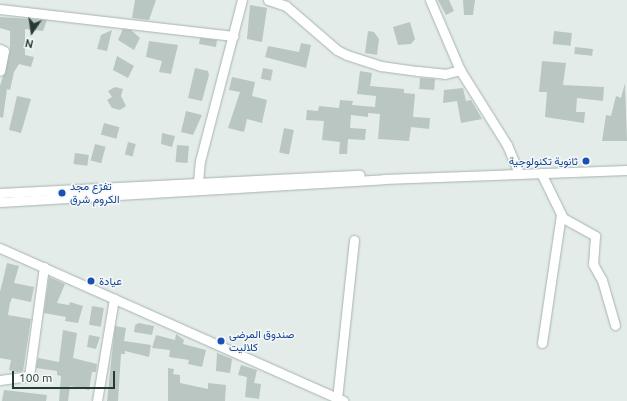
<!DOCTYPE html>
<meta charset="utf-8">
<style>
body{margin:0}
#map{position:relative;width:627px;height:401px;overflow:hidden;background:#e4ece9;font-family:Ubuntu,Vazirmatn,sans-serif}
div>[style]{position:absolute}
.building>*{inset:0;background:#b9c6c2;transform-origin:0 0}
.roads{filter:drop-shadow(0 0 1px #a7b3b0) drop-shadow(0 0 1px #a7b3b0)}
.minor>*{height:9px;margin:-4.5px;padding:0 4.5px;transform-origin:4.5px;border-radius:4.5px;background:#fff}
.dots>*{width:11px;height:11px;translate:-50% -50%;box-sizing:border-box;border:2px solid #f4f8f7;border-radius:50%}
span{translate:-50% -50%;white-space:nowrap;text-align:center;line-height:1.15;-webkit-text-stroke:3px #f4f8f7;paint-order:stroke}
.transit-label{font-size:11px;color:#164399}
.right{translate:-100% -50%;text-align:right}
.left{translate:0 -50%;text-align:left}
.north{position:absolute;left:12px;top:12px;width:40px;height:40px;-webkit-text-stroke:3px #f4f8f7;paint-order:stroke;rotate:193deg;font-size:11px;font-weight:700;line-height:16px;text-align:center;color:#253b37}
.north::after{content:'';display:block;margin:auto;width:14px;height:18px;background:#253b37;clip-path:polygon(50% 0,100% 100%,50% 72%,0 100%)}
.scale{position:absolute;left:12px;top:371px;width:103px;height:18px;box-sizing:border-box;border:2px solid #253b37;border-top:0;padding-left:5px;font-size:12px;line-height:14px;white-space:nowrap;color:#253b37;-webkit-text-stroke:3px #f4f8f7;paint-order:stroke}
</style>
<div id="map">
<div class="building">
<div style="clip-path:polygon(135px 0,156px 0,149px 20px,132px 18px)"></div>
<div style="clip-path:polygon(438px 0,449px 0,454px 11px,446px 15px)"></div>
<div style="clip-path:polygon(463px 0,475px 0,473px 15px,464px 15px)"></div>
<div style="clip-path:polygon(250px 5px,267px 8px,262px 42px,247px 39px)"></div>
<div style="clip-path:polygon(0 17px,47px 20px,43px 31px,25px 29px,25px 55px,34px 57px,31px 67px,19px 64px,14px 72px,10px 90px,7px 89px,3px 118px,0 117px,0 86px,10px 52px,10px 31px,0 28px)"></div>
<div style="clip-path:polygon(410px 22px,415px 39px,411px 44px,398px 45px,393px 27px)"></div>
<div style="clip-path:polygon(123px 29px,131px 30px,140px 38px,134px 50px,118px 40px)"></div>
<div style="clip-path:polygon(112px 30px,107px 51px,97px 49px,101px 35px)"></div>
<div style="clip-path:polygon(368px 31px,374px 32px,379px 39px,377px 55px,365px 53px)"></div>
<div style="left:554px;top:31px;width:18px;height:13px;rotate:6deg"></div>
<div style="clip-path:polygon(200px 38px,217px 40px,216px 47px,199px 44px)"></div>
<div style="clip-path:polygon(149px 41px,178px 45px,171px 74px,159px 72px,162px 61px,146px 57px)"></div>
<div style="clip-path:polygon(301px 43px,311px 45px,306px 68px,265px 57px,268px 46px,299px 52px)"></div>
<div style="left:575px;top:47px;width:18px;height:7px;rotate:6deg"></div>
<div style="clip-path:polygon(117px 56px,134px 66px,128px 78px,113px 70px)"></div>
<div style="clip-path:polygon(542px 61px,566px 63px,563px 85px,604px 87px,603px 101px,577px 98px,576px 112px,585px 112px,584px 123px,545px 117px,547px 92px,539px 92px)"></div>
<div style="clip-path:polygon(195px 68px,208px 71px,209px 75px,202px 101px,188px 98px)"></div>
<div style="left:263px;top:68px;width:10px;height:11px;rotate:11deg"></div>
<div style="clip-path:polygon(360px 71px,372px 73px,370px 86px,404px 89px,404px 93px,415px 94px,413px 117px,430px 118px,429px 129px,411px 127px,409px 141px,378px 139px,380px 114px,368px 113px,368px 117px,351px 115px,350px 128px,366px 129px,365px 140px,348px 139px,347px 154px,339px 154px,340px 142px,322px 140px,324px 121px,306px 120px,307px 110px,318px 111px,319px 106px,339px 108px,340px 100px,353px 101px,352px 105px,375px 107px,376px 96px,357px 94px)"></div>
<div style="clip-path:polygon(232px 77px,255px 82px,252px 96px,267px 100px,262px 123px,247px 119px,244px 132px,228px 128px,240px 92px,229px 90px)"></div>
<div style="left:420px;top:78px;width:15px;height:11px;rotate:4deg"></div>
<div style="clip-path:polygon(625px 83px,627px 141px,602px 141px,606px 115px,611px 116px,616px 96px,621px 98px)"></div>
<div style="clip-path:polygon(115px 87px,123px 89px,121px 96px,126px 106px,120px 110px,112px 108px,107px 100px,112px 97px,108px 91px)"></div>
<div style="clip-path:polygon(463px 88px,466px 101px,471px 100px,482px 119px,461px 123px,457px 101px,443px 103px,444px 90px)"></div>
<div style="clip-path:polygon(17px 96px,31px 99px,21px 133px,9px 130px)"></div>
<div style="clip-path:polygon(186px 111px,202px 115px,193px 135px,181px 132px)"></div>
<div style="left:104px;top:123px;width:16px;height:12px;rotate:15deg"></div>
<div style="left:284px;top:128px;width:10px;height:25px;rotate:11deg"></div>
<div style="clip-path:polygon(162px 133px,175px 136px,172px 147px,161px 144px)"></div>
<div style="left:128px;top:142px;width:8px;height:13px;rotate:14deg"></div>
<div style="left:95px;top:144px;width:11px;height:17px;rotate:15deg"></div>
<div style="left:177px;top:145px;width:12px;height:17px;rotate:5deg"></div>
<div style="left:75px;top:153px;width:14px;height:11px;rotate:8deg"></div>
<div style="clip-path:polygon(7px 263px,19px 266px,14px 283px,34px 287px,31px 302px,12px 298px,10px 303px,8px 315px,31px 319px,23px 371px,17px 372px,9px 370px,11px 360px,0 358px,0 292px)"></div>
<div style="clip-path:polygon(49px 277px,65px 284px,57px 303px,69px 305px,70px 302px,83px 306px,78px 323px,65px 321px,66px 317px,44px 313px)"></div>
<div style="left:92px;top:306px;width:12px;height:19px;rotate:9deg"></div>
<div style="clip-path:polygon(139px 323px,154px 326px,152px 335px,134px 332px,135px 325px)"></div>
<div style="clip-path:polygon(115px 326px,126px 328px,124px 341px,151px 345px,149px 357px,125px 351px,125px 354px,121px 354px,118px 401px,107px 401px)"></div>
<div style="clip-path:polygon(63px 330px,77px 333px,73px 358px,97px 364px,96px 372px,92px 372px,89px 390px,70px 386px,68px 401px,59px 401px,61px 376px,57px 375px,57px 371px,36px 368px,38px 358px,59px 362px)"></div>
<div style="clip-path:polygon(176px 334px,184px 340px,183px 344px,206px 350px,202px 367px,188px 364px,189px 360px,169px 357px,170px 350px,152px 348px,156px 335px,175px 340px)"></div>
<div style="clip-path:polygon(89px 335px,100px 337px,96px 349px,87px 347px)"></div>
<div style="clip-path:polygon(217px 353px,232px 359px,230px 373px,216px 371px)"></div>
<div style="clip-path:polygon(241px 365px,257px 370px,254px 383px,261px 384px,259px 399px,245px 397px,247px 377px,238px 375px)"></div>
<div style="clip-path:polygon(168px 368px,174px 369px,173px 374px,180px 375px,180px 383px,208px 389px,208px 383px,226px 385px,225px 401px,168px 401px)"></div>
<div style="clip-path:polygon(4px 390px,47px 395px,46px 401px,2px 401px)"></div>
</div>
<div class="roads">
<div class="minor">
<div style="left:268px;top:0;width:19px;rotate:18deg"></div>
<div style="left:286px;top:6px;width:67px;rotate:40.8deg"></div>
<div style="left:337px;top:50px;width:11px;rotate:27deg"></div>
<div style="left:347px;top:55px;width:36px;rotate:18deg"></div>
<div style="left:381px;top:66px;width:37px;rotate:8deg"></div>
<div style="left:418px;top:71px;width:27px;rotate:6deg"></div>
<div style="left:445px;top:74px;width:16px;rotate:-15deg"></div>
<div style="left:430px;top:0;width:76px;rotate:66.8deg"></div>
<div style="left:460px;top:70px;width:89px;rotate:57.9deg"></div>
<div style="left:507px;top:145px;width:26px;rotate:67deg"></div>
<div style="left:0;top:9px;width:235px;rotate:6.6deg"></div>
<div style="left:0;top:49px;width:4px;rotate:27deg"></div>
<div style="left:4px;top:51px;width:20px;rotate:101deg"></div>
<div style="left:541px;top:173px;width:50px;rotate:63.9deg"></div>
<div style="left:563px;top:218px;width:37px;rotate:29deg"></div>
<div style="left:595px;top:236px;width:28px;rotate:94deg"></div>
<div style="left:593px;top:264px;width:18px;rotate:61deg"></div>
<div style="left:602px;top:280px;width:47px;rotate:73.9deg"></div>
<div style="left:198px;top:182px;width:21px;rotate:-85deg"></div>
<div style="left:200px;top:161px;width:166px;rotate:-75.4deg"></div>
<div style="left:0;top:193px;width:360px;rotate:-2.9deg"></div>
<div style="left:0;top:202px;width:385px;rotate:-3.4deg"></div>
<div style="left:384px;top:179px;width:243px;rotate:-2.1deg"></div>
<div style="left:0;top:248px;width:376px;rotate:24deg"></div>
<div style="left:542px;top:343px;width:130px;rotate:-81.6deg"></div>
<div style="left:0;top:380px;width:29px;rotate:-8deg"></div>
<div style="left:29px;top:376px;width:110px;rotate:-82.2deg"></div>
<div style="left:337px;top:399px;width:160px;rotate:-83.9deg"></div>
<div style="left:97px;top:401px;width:104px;rotate:-80.6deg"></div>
</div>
</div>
<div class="dots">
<div style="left:586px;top:161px;background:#1a4fb4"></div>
<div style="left:62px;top:193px;background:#1a4fb4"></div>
<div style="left:91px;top:281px;background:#1a4fb4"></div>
<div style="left:221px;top:341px;background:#1a4fb4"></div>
</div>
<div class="transit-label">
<span class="right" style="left:578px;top:161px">ثانوية تكنولوجية</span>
<span class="left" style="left:70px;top:193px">تفرّع مجد<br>الكروم شرق</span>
<span class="left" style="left:99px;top:281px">عيادة</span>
<span class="left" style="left:229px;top:341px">صندوق المرضى<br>كلاليت</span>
</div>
<div class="north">N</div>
<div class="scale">100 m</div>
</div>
